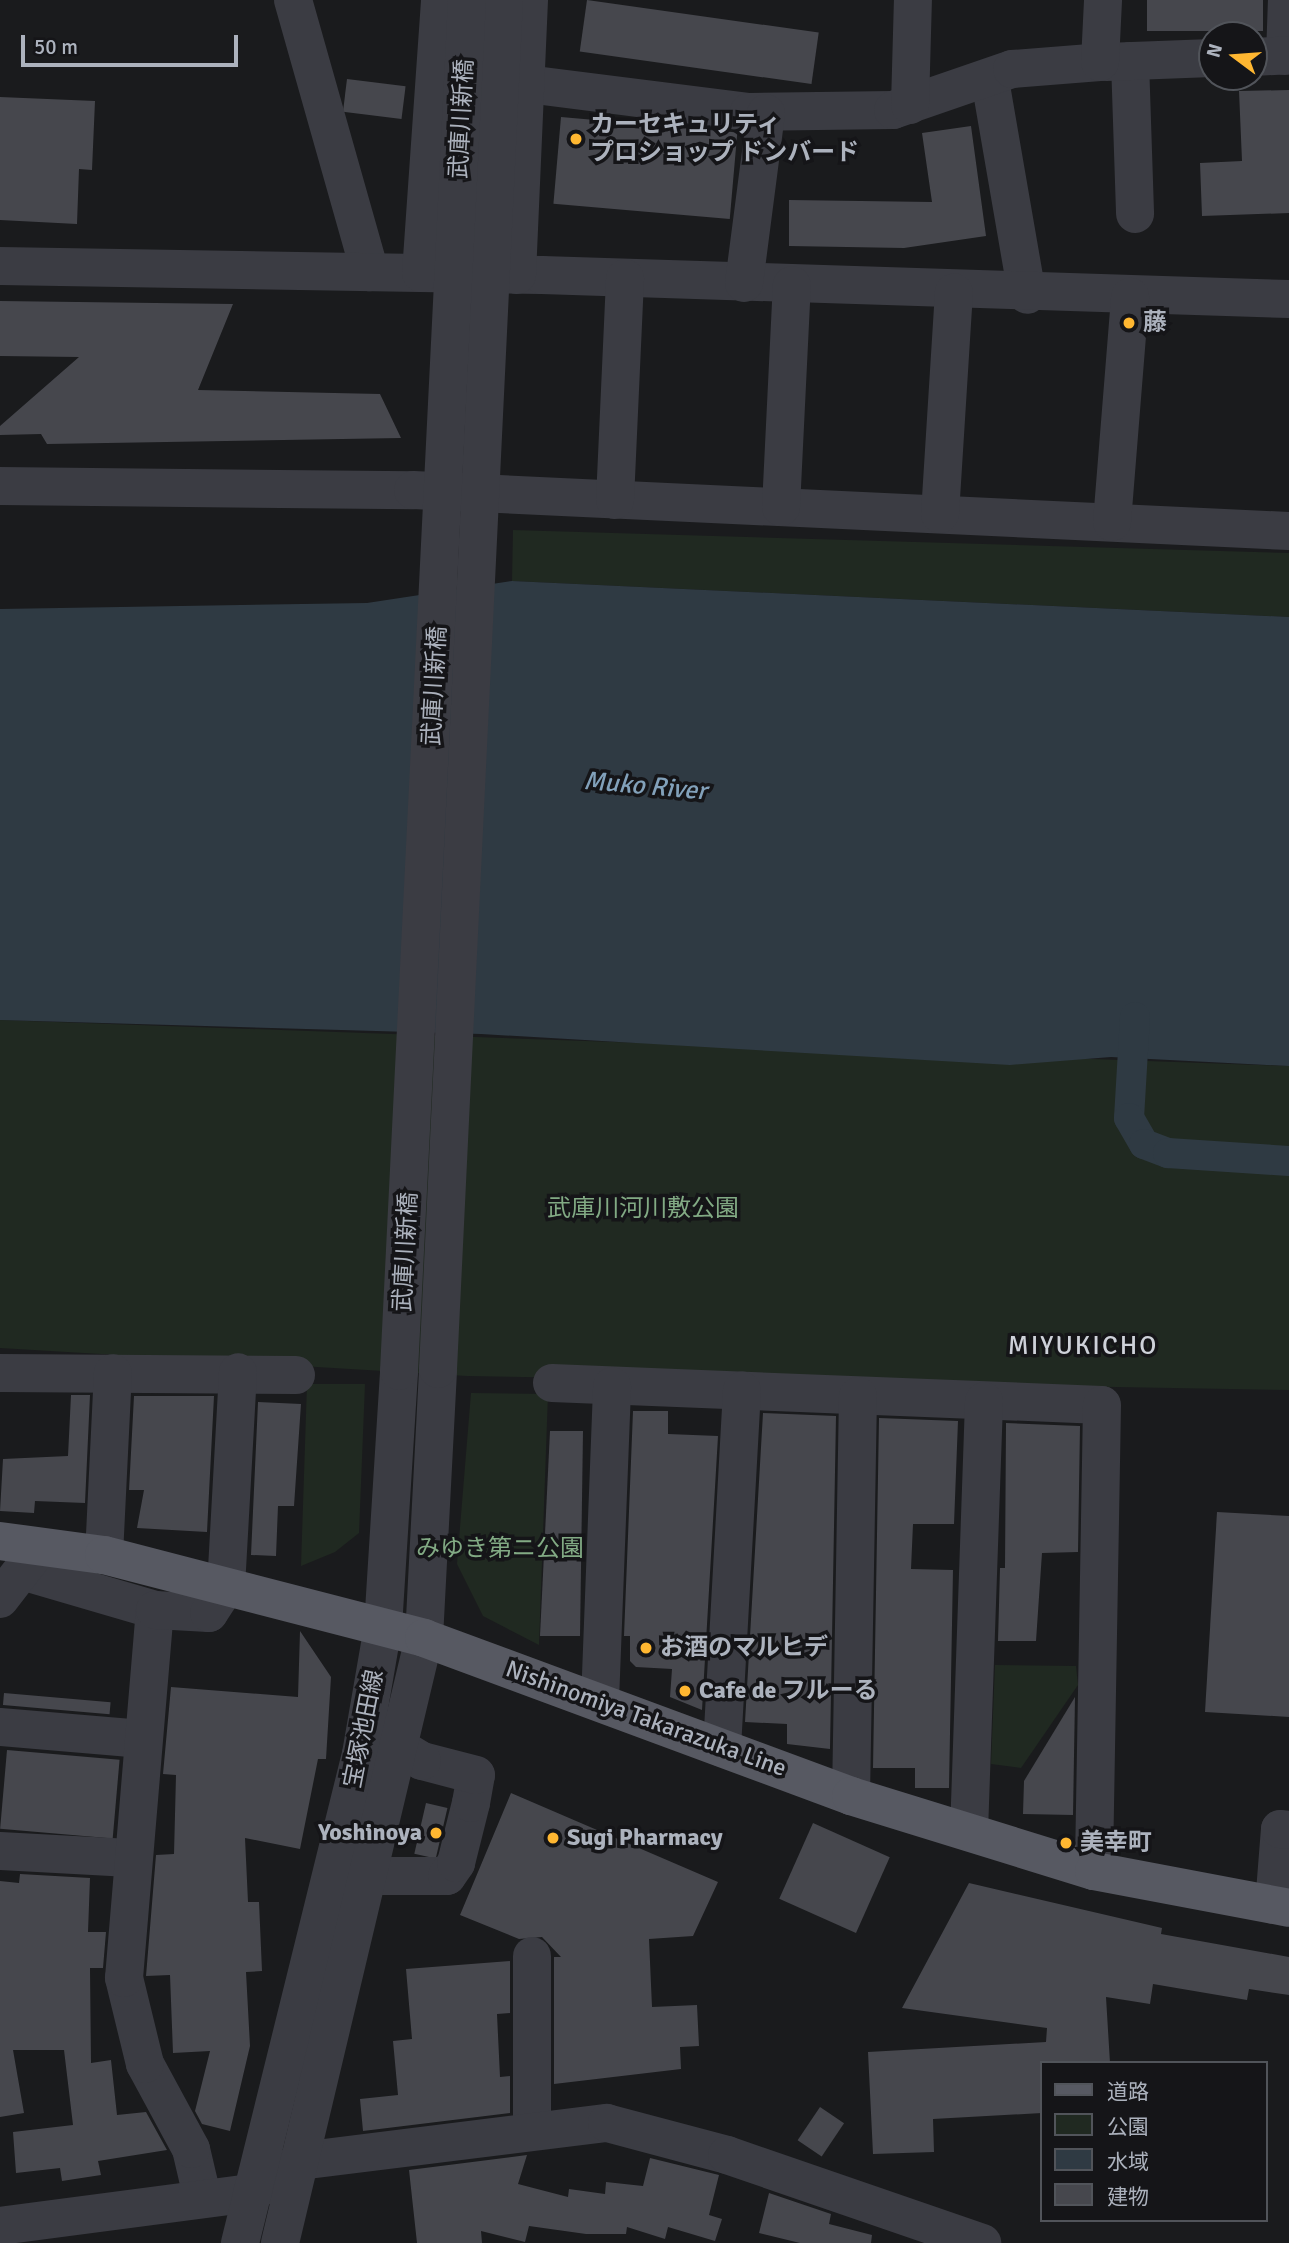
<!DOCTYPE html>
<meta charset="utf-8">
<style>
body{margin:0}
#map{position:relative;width:1289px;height:2243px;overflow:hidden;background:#1a1b1d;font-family:Signika,"Noto Sans JP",sans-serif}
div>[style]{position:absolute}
.green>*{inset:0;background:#202921}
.water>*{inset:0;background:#2f3a43}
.canal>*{height:30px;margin:-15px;padding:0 15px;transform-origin:15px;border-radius:15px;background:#2f3a43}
.building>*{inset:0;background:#46474d;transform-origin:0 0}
.minor>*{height:38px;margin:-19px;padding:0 19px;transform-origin:19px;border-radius:19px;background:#3b3c43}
.major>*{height:38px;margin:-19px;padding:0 19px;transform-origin:19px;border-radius:19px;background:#575962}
.minor-bridge>*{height:38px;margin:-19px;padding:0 19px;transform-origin:19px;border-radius:19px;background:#3b3c43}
.dots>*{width:19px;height:19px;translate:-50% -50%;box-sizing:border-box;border:4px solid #151518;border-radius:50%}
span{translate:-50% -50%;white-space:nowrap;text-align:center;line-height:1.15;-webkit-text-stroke:7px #151518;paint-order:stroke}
.street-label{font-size:24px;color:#acb2bd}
.poi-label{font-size:24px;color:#acb2bd;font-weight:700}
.left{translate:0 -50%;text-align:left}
.right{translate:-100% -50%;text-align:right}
.park-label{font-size:24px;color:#82aa84}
.water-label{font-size:26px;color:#82a1ba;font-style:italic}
.neighbourhood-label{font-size:26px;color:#ced1d9;letter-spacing:2px}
.legend{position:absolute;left:1040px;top:2061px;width:228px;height:161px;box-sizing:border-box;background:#151518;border:2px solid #51545a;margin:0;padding:9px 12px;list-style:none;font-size:21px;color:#acb2bd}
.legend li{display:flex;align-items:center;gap:14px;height:35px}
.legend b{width:35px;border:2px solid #51545a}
.north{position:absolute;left:1198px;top:21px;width:70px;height:70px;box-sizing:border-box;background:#151518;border:2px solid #51545a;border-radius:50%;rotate:286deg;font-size:19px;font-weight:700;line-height:28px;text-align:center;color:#acb2bd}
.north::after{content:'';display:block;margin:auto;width:24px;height:32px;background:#ffb731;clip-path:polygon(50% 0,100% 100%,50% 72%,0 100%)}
.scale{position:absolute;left:21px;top:35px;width:217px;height:32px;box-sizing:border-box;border:4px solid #acb2bd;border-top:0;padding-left:9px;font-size:21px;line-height:24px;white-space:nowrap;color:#acb2bd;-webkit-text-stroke:5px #151518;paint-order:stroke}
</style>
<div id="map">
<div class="green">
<div style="clip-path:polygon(513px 530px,1289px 553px,1289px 617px,512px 581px)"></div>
<div style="clip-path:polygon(0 1020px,1289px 1066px,1289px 1390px,467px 1376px,0 1348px)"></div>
<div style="clip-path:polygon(307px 1384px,365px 1384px,359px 1533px,335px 1552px,301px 1566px)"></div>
<div style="clip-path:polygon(471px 1393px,548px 1394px,539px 1645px,483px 1616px,457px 1564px)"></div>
<div style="clip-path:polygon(995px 1665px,1076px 1666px,1078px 1685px,1021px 1768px,991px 1764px)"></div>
</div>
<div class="water">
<div style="clip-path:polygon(512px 581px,1289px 617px,1289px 1066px,1111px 1057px,1010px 1065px,481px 1034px,0 1020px,0 609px,367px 603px)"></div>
</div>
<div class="canal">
<div style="left:1135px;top:1017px;width:101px;rotate:93.4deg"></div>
<div style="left:1129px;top:1118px;width:30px;rotate:60deg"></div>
<div style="left:1144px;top:1144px;width:26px;rotate:21deg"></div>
<div style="left:1168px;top:1153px;width:121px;rotate:3.8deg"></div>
</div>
<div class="building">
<div style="left:587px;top:0;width:234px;height:52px;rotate:8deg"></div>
<div style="left:1147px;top:0;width:116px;height:31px"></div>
<div style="left:347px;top:79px;width:59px;height:33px;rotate:7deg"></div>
<div style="clip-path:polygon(1289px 90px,1289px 213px,1202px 216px,1200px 163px,1242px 161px,1239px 91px)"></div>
<div style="clip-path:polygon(0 97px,95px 101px,92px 170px,79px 169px,77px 224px,0 220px)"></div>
<div style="left:561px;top:117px;width:177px;height:87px;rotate:5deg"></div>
<div style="clip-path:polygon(971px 126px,986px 236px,904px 248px,789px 246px,789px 200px,932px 202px,922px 133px)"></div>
<div style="clip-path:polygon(0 301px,233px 304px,198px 390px,380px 394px,401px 438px,47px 444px,41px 434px,0 435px,0 426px,79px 357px,0 356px)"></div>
<div style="clip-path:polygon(71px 1395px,90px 1395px,85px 1503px,35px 1501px,34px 1513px,0 1511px,3px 1459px,68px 1456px)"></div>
<div style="clip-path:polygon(134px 1396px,214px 1396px,207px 1532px,137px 1528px,144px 1490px,129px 1490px)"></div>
<div style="clip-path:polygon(258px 1402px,301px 1404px,294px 1506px,278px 1506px,276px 1556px,251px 1555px)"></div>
<div style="clip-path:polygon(633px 1411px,668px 1411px,668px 1434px,718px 1436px,702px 1710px,670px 1697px,672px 1669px,636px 1667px,630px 1661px,630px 1636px,624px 1636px)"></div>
<div style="clip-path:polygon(763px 1413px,836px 1416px,830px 1749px,787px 1744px,787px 1724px,745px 1722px)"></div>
<div style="clip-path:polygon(879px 1418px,958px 1421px,954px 1524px,913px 1524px,911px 1569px,953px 1570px,949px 1788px,915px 1788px,915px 1768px,873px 1768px)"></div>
<div style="clip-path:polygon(1006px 1423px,1080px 1426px,1078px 1552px,1042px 1553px,1036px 1641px,998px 1641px,1000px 1568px,1005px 1568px)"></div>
<div style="clip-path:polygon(550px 1431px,583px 1431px,580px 1636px,540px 1636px)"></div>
<div style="clip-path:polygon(1217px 1512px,1289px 1516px,1289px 1717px,1205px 1712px)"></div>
<div style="clip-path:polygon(300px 1631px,331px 1677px,326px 1759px,318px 1759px,300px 1849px,245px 1838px,248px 1902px,259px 1902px,262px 1971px,246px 1972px,250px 2046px,230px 2131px,202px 2124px,195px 2111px,210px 2051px,173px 2053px,170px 1975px,146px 1976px,156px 1855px,174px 1854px,176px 1775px,163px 1774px,171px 1687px,298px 1697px)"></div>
<div style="left:4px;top:1693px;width:107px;height:12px;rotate:5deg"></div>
<div style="clip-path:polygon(1075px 1697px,1073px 1815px,1023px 1814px,1024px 1781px)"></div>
<div style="left:7px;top:1750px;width:113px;height:79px;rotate:5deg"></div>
<div style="clip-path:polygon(511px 1793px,718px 1882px,693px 1936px,649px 1939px,652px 2007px,697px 2005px,699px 2046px,680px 2047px,681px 2069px,554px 2084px,554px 1957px,561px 1957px,542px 1937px,519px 1939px,460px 1915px)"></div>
<div style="left:426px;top:1803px;width:22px;height:52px;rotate:13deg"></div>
<div style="left:813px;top:1823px;width:84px;height:83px;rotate:24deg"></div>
<div style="clip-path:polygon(20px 1874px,90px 1878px,88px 1932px,106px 1932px,103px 1968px,90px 1968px,91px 2063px,111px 2060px,117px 2115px,146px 2112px,167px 2150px,98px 2161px,101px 2175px,62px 2181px,60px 2168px,16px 2173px,13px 2132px,73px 2125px,64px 2050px,13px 2050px,24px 2113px,0 2117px,0 1881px,19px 1883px)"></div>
<div style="clip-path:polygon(969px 1883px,1162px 1928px,1161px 1934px,1289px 1957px,1289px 1995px,1249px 1989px,1247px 2000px,1153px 1984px,1150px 2004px,1106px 1997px,1110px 2063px,1042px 2063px,1042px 2113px,933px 2119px,934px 2152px,873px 2154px,868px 2052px,1046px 2042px,1047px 2028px,902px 2008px)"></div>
<div style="clip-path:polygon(510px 1961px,510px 2013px,497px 2014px,500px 2077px,510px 2076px,510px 2113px,363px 2131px,360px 2099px,398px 2095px,393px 2041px,412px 2039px,406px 1969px)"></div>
<div style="left:820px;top:2107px;width:29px;height:40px;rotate:34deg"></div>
<div style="clip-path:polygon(527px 2155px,518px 2184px,568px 2197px,569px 2189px,605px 2194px,606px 2182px,643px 2186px,650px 2158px,719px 2175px,709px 2215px,722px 2219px,715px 2241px,668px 2227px,665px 2239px,627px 2227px,626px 2234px,586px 2234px,529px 2226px,525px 2242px,481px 2231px,482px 2243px,417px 2243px,409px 2170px)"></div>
<div style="clip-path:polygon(769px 2193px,831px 2214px,829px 2224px,872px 2235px,871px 2243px,800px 2243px,759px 2233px)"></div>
</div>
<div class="minor">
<div style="left:293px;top:0;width:283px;rotate:74.2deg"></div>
<div style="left:1285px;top:56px;width:56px;rotate:-88deg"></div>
<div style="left:1254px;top:57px;width:35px;rotate:-3deg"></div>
<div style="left:1130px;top:61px;width:153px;rotate:88.1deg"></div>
<div style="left:1106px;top:62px;width:106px;rotate:-2.2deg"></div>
<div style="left:990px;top:80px;width:218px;rotate:80.2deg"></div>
<div style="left:527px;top:84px;width:224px;rotate:7.2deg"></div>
<div style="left:749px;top:112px;width:144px;rotate:-0.8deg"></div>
<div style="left:893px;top:110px;width:126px;rotate:-19deg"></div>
<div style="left:1012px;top:69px;width:88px;rotate:-4.5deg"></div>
<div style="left:1100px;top:62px;width:62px;rotate:-87.2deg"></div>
<div style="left:910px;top:105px;width:105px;rotate:-88.4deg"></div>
<div style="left:0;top:266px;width:542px;rotate:0.95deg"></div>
<div style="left:542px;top:275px;width:747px;rotate:1.84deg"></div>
<div style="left:421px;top:273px;width:274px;rotate:-86deg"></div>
<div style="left:517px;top:275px;width:275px;rotate:-87.5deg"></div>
<div style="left:744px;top:283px;width:171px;rotate:-82.6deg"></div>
<div style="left:0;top:486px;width:413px;rotate:0.6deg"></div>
<div style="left:413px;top:490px;width:877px;rotate:2.68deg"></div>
<div style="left:615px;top:500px;width:222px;rotate:-87.4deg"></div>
<div style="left:781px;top:507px;width:222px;rotate:-87.2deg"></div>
<div style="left:940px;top:514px;width:222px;rotate:-86.4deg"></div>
<div style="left:1112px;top:522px;width:226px;rotate:-85.4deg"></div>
<div style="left:0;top:1373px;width:296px;rotate:0.4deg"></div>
<div style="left:552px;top:1383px;width:550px;rotate:2.29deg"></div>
<div style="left:1102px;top:1405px;width:466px;rotate:91deg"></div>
<div style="left:104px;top:1555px;width:182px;rotate:-87.2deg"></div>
<div style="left:22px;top:1571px;width:139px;rotate:16.3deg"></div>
<div style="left:0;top:1599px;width:61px;rotate:-52.4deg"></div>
<div style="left:600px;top:1701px;width:315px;rotate:-87.8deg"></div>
<div style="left:0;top:1727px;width:143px;rotate:4.8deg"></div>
<div style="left:722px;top:1748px;width:358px;rotate:-86.8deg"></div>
<div style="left:851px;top:1796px;width:400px;rotate:-89deg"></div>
<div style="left:969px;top:1832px;width:431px;rotate:-88deg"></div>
<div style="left:0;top:1851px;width:130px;rotate:3.1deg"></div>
<div style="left:370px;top:1876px;width:77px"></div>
<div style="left:447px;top:1876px;width:16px;rotate:-55deg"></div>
<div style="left:456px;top:1863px;width:62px;rotate:-76deg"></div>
<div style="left:471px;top:1803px;width:28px;rotate:-80deg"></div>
<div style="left:476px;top:1775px;width:56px;rotate:-165.5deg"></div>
<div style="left:422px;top:1761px;width:27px;rotate:-149deg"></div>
<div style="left:1274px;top:1905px;width:76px;rotate:-85.5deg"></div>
<div style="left:1280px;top:1829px;width:9px;rotate:6deg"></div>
<div style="left:532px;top:2129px;width:173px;rotate:-90deg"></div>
<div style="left:202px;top:2196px;width:48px;rotate:-103.2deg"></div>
<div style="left:191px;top:2149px;width:97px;rotate:-118.4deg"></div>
<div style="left:145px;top:2064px;width:89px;rotate:-103.7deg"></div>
<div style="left:124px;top:1978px;width:369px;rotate:-85.2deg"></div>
<div style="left:155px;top:1610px;width:54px;rotate:3.2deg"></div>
<div style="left:209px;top:1613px;width:31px;rotate:-57deg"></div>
<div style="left:226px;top:1587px;width:215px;rotate:-86.8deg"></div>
<div style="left:0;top:2226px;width:254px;rotate:-7.5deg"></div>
<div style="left:252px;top:2193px;width:58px;rotate:-33.7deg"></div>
<div style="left:300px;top:2161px;width:309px;rotate:-7.1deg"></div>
<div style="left:607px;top:2123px;width:124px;rotate:14.9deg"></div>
<div style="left:727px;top:2155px;width:270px;rotate:19deg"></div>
<div style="left:240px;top:2243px;width:504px;rotate:-76.1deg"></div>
<div style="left:361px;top:1754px;width:129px;rotate:-80.2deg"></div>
<div style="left:383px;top:1627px;width:256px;rotate:-86.4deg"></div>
<div style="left:280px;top:2243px;width:622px;rotate:-76.61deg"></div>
<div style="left:424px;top:1638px;width:269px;rotate:-87deg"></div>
</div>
<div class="major">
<div style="left:0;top:1541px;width:105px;rotate:7.7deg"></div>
<div style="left:104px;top:1555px;width:331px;rotate:14.5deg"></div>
<div style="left:424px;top:1638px;width:455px;rotate:20.3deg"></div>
<div style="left:851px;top:1796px;width:254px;rotate:17.2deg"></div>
<div style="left:1094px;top:1871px;width:198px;rotate:10.7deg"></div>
</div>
<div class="minor-bridge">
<div style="left:438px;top:1369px;width:1371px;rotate:-87.24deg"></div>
<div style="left:399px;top:1371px;width:1373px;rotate:-87.16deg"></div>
</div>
<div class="dots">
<div style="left:576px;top:139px;background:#ffb731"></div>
<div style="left:1129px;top:323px;background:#ffb731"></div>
<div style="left:646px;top:1648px;background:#ffb731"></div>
<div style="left:685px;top:1691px;background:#ffb731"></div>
<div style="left:436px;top:1833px;background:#ffb731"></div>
<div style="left:553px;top:1838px;background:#ffb731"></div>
<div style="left:1066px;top:1843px;background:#ffb731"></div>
</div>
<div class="street-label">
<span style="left:462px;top:119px;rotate:-87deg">武庫川新橋</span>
<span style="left:435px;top:686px;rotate:-87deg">武庫川新橋</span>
<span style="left:406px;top:1252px;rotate:-87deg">武庫川新橋</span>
<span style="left:646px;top:1719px;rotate:20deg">Nishinomiya Takarazuka Line</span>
<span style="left:364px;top:1729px;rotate:-79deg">宝塚池田線</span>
</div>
<div class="poi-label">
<span class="left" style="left:590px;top:139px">カーセキュリティ<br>プロショップ ドンバード</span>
<span class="left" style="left:1143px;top:323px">藤</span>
<span class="left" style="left:660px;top:1648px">お酒のマルヒデ</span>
<span class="left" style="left:699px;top:1691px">Cafe de フルーる</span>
<span class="right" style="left:422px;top:1833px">Yoshinoya</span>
<span class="left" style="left:567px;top:1838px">Sugi Pharmacy</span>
<span class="left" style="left:1080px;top:1843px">美幸町</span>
</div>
<div class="park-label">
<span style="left:643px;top:1209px">武庫川河川敷公園</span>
<span style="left:500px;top:1549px">みゆき第ニ公園</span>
</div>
<div class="water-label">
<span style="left:645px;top:787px;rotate:5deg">Muko River</span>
</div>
<div class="neighbourhood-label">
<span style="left:1083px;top:1347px">MIYUKICHO</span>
</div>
<ul class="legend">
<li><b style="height:9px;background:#575962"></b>道路</li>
<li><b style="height:19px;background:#202921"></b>公園</li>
<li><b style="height:19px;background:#2f3a43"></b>水域</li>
<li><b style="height:19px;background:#46474d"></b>建物</li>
</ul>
<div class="north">N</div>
<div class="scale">50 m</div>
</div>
